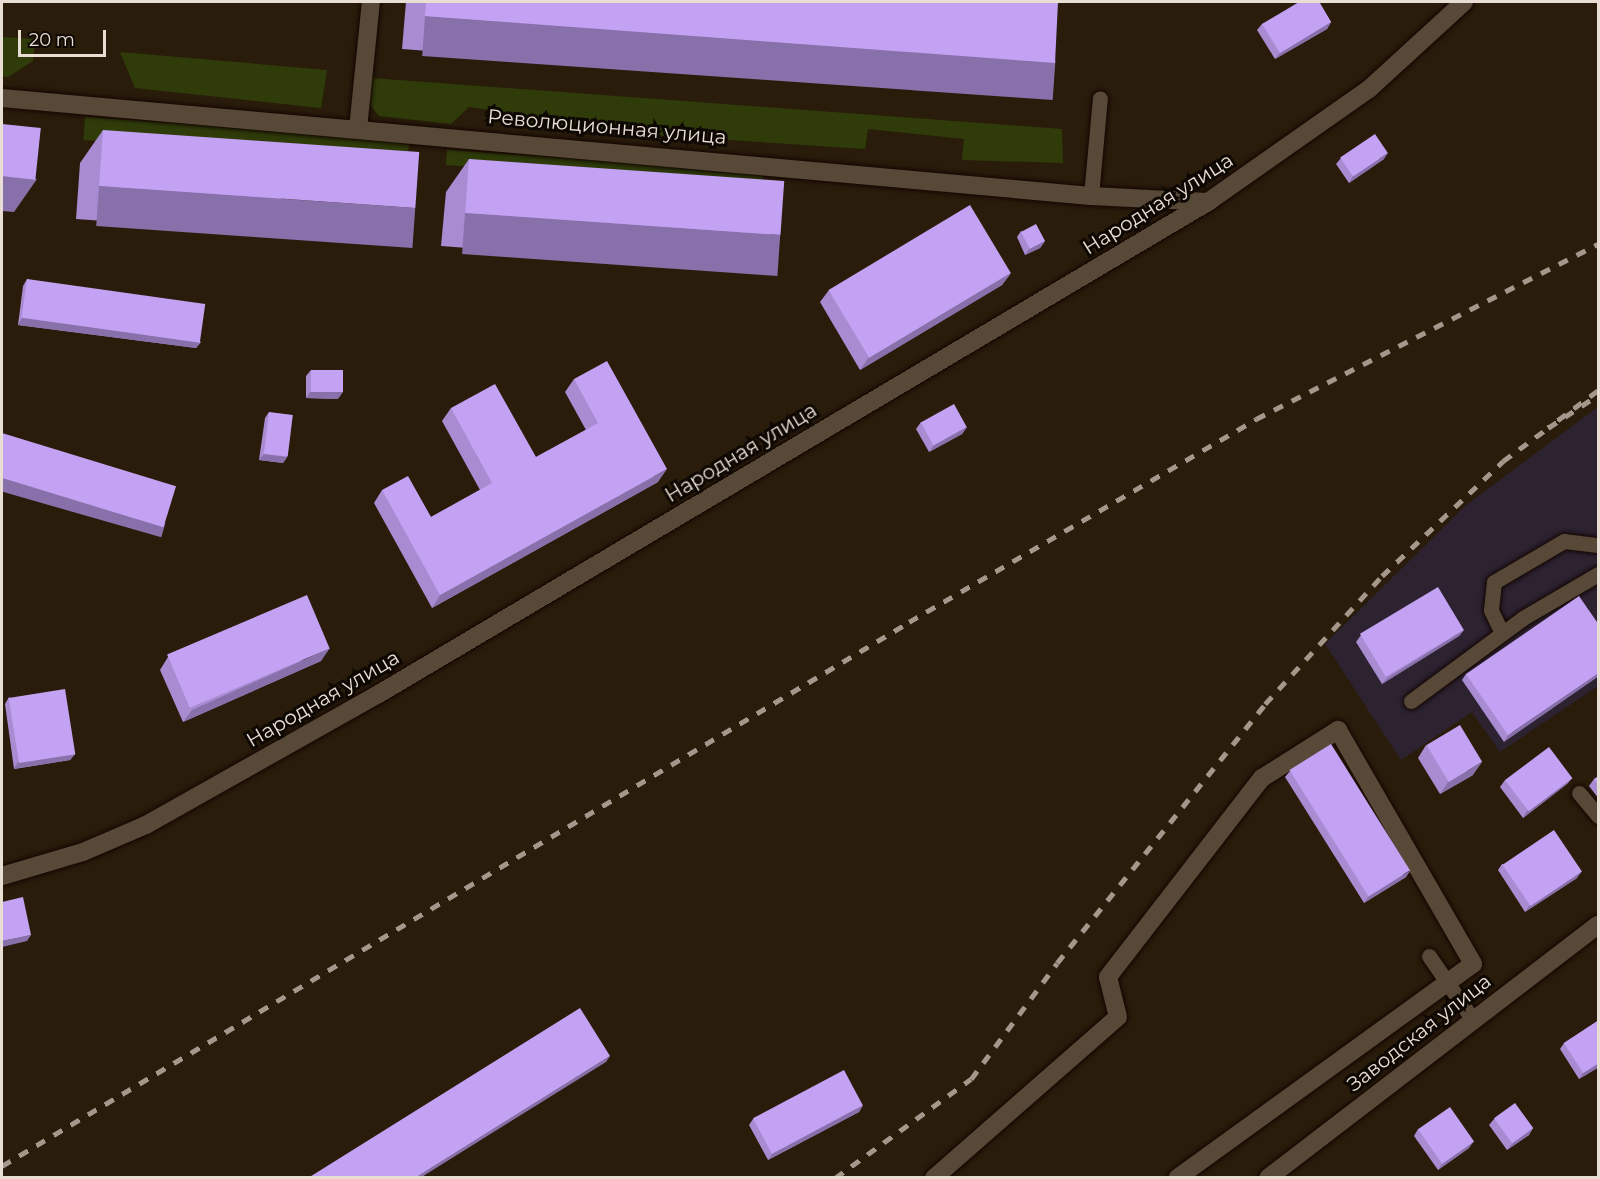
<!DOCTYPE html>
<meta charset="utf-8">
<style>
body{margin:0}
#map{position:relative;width:1600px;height:1179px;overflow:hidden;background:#2a1c0b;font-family:Montserrat,sans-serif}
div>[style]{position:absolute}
.industrial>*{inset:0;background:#2c2230}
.green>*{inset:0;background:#2f3c0a;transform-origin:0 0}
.roads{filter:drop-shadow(0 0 2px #120600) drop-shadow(0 0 2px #120600)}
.service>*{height:15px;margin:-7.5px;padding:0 7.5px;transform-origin:7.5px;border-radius:7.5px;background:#584837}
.pedestrian>*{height:18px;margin:-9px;padding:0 9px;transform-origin:9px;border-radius:9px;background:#584837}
.minor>*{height:18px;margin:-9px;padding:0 9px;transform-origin:9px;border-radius:9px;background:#584837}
.tertiary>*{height:18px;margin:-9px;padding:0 9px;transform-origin:9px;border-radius:9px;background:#584837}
.rail>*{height:4.5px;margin-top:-2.25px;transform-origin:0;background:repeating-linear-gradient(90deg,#a3988b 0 10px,transparent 0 20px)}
.wall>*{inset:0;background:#a88bd1}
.shaded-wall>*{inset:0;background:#8871aa;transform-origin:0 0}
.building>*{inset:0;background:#c3a2f3;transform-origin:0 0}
span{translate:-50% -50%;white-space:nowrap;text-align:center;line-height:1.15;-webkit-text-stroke:6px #0e0803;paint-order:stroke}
.street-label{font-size:20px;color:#e8ded4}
.frame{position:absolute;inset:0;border:3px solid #e8ded4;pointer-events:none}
.scale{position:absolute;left:18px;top:30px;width:88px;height:27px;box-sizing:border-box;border:3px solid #e8ded4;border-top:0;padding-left:8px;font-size:18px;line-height:21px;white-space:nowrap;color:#e8ded4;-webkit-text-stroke:4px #0e0803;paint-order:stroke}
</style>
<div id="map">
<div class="industrial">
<div style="clip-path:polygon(1598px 407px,1598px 686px,1500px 752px,1472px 712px,1401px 760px,1325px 644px,1466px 505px)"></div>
</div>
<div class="green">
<div style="clip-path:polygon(2px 37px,35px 39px,33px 61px,8px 77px,2px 76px)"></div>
<div style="clip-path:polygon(120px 52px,327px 70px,321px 108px,135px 88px)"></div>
<div style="clip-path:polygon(371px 78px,1062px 129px,1063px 163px,962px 160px,964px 139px,868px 129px,865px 149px,503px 125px,491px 110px,469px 107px,451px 124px,379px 116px,367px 101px)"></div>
<div style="left:85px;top:117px;width:325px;height:23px;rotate:4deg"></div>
<div style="left:447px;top:150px;width:317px;height:15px;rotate:4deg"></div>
</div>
<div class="roads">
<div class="service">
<div style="left:1091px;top:196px;width:98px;rotate:-84.8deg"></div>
<div style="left:1502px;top:633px;width:25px;rotate:-116deg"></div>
<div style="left:1491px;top:610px;width:28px;rotate:-84deg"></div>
<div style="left:1494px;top:582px;width:81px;rotate:-30.4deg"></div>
<div style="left:1564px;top:541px;width:34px;rotate:7deg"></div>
<div style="left:1411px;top:701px;width:139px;rotate:-36.5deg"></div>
<div style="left:1523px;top:618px;width:87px;rotate:-30.4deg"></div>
<div style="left:1579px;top:793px;width:30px;rotate:50deg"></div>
<div style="left:1429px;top:956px;width:78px;rotate:55.5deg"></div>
</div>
<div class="pedestrian">
<div style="left:934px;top:1178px;width:244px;rotate:-41.2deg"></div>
<div style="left:1118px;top:1017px;width:41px;rotate:-104deg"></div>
<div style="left:1108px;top:977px;width:252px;rotate:-52.3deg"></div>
<div style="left:1262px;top:778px;width:90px;rotate:-32.3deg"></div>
<div style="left:1338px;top:730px;width:270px;rotate:60deg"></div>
<div style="left:1473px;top:964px;width:365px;rotate:144.1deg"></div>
</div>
<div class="minor">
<div style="left:2px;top:98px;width:1093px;rotate:5.14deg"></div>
<div style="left:1091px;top:196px;width:117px;rotate:2.9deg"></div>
<div style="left:358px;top:129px;width:128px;rotate:-84.2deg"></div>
<div style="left:1268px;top:1178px;width:416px;rotate:-37.5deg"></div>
</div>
<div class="tertiary">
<div style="left:2px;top:876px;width:84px;rotate:-16.5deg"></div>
<div style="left:83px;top:852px;width:69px;rotate:-23.2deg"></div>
<div style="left:146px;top:825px;width:265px;rotate:-29.4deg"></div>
<div style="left:377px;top:695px;width:966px;rotate:-30.68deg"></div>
<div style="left:1208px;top:202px;width:197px;rotate:-35.1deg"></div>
<div style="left:1369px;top:89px;width:129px;rotate:-42.5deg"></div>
</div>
</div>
<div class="rail">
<div style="left:1598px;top:391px;width:62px;rotate:143.5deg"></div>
<div style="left:1548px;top:428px;width:60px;rotate:-33.4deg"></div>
<div style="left:2px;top:1166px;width:1058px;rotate:-30.95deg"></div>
<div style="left:909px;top:622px;width:402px;rotate:-30.3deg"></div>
<div style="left:1256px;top:419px;width:384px;rotate:-27.1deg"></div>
<div style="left:835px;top:1178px;width:168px;rotate:-36.1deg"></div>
<div style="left:971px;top:1079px;width:144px;rotate:-53.4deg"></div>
<div style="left:1057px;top:963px;width:332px;rotate:-51.2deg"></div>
<div style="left:1265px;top:704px;width:173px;rotate:-47.6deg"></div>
<div style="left:1382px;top:576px;width:167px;rotate:-43.5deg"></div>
<div style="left:1503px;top:461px;width:56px;rotate:-36.3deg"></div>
</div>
<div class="wall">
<div style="clip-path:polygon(406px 2px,1051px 2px,1055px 63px,1031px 96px,402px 49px)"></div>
<div style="clip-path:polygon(1320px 3px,1331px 22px,1327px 29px,1275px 59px,1257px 30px,1262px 24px)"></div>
<div style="clip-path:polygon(103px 130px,392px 241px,76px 219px,80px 163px)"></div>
<div style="clip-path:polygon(1341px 158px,1384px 159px,1349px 183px,1336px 164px)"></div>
<div style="clip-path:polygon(469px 159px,780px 237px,757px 270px,441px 246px,446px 192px)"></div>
<div style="clip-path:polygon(1021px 231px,1045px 241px,1040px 248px,1025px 255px,1017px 237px)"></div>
<div style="clip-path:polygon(1011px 273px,1002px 285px,860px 370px,820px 302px,829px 290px)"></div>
<div style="clip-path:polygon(27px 279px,201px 342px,196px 348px,18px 325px,23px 286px)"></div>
<div style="clip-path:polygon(311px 370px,338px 399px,306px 398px,306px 376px)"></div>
<div style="clip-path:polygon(574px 379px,658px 482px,432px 608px,374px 503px,382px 490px,431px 517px,480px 490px,442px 421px,451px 408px,536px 457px,586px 430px,565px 392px)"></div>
<div style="clip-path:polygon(269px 412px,287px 457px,283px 463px,259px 460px,265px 418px)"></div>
<div style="clip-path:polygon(921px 422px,967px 427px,962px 434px,929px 452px,916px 429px)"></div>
<div style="clip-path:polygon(1599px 625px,1504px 742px,1462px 680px,1466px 674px)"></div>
<div style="clip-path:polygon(1464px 630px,1459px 636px,1382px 684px,1356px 642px,1361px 635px)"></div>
<div style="clip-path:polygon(168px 657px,321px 661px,183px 722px,160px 670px)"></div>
<div style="clip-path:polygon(9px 697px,75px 754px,70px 760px,14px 769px,5px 704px)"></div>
<div style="clip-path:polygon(1426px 745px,1473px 775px,1440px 794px,1418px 758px)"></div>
<div style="clip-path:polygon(1290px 771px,1406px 877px,1364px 903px,1285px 777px)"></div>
<div style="clip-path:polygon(1599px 776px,1599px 799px,1589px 786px,1594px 779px)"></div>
<div style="clip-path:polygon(1572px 778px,1567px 784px,1523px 818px,1500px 787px,1505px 780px)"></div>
<div style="clip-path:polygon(1502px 864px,1577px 878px,1525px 912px,1498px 870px)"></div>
<div style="clip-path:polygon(1599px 1020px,1599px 1067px,1579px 1079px,1560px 1049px,1564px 1043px)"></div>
<div style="clip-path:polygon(863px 1105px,859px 1112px,768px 1160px,749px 1125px,753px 1119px)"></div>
<div style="clip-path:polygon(1494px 1119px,1533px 1128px,1529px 1135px,1507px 1150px,1489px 1125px)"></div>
<div style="clip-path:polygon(1418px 1129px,1469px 1148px,1438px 1170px,1414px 1136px)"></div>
</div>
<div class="shaded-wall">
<div style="left:425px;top:16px;width:632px;height:40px;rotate:4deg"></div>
<div style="clip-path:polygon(1331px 22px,1327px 29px,1275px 59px,1280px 53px)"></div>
<div style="clip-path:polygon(1388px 153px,1384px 159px,1349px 183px,1353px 176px)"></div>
<div style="clip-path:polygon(2px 176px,37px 179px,14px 212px,2px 211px)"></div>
<div style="left:99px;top:186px;width:317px;height:40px;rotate:4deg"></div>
<div style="left:465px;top:213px;width:316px;height:41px;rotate:4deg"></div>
<div style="clip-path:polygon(1045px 241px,1040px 248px,1025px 255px,1029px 249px)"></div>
<div style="clip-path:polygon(1011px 273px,1002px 285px,860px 370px,869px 357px)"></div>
<div style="clip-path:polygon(22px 318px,201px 342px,196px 348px,18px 325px)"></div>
<div style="clip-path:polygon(310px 392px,343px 392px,338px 399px,306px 398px)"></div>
<div style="clip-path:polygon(967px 427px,962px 434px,929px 452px,933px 446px)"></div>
<div style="clip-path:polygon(264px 454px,287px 457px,283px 463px,259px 460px)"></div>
<div style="clip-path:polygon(667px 469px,658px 482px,432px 608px,440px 595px)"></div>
<div style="left:2px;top:476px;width:170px;height:15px;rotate:16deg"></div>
<div style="clip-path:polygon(1464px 630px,1459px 636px,1382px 684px,1387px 678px)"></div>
<div style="clip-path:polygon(330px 648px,321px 661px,183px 722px,192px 710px)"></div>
<div style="clip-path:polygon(1599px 673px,1599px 676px,1504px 742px,1508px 735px)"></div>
<div style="clip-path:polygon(75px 754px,70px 760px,14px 769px,18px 762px)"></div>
<div style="clip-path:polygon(1482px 762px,1473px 775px,1440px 794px,1448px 782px)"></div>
<div style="clip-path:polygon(1572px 778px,1567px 784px,1523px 818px,1527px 811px)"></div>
<div style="clip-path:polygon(1411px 870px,1406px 877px,1364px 903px,1368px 897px)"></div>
<div style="clip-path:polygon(1582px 871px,1577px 878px,1525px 912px,1530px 905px)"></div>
<div style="clip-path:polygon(31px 935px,27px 941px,2px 947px,2px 941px)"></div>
<div style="clip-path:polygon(610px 1056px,606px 1062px,420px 1178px,415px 1178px)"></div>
<div style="clip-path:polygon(1599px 1063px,1599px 1067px,1579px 1079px,1583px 1073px)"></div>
<div style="clip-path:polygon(863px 1105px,859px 1112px,768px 1160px,772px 1154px)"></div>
<div style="clip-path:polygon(1533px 1128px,1529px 1135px,1507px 1150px,1512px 1144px)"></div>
<div style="clip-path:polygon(1474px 1141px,1469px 1148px,1438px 1170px,1442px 1164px)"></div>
</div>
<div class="building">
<div style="clip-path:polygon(426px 2px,1058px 2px,1055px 63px,425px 16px)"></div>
<div style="clip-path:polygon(1299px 2px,1319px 2px,1331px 22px,1280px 53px,1262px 24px)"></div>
<div style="left:2px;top:124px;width:39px;height:52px;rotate:6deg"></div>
<div style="left:103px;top:130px;width:317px;height:56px;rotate:4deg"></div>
<div style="left:1375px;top:134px;width:23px;height:42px;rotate:56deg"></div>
<div style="left:469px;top:159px;width:316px;height:54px;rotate:4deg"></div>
<div style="left:970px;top:205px;width:79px;height:165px;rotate:59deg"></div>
<div style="left:1036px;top:224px;width:19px;height:17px;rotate:62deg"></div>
<div style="left:27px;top:279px;width:180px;height:39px;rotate:8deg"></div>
<div style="clip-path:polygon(607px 361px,667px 469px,440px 595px,382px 490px,408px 476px,431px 517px,492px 483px,451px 408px,495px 384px,536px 457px,598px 423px,574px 379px)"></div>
<div style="left:311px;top:370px;width:32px;height:22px"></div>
<div style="left:954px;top:404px;width:26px;height:38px;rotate:61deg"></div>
<div style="left:269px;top:412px;width:24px;height:42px;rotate:7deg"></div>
<div style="left:2px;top:433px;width:182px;height:43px;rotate:17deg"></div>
<div style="left:1438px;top:587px;width:50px;height:91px;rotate:59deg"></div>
<div style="left:307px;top:595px;width:58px;height:152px;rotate:67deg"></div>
<div style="clip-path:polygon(1579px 596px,1599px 625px,1599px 673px,1508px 735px,1466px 674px)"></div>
<div style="left:65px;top:689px;width:66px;height:57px;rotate:81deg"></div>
<div style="left:1460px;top:725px;width:43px;height:39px;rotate:59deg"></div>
<div style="left:1331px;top:744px;width:149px;height:49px;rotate:58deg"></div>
<div style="left:1549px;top:747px;width:39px;height:55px;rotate:53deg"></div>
<div style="clip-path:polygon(1599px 776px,1599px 786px,1594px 779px)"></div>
<div style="left:1554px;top:830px;width:50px;height:62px;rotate:56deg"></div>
<div style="clip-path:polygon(23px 897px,31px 935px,2px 941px,2px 902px)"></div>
<div style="clip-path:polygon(580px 1008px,610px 1056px,415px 1178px,308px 1178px)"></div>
<div style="clip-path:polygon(1599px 1020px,1599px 1063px,1583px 1073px,1564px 1043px)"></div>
<div style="left:844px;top:1070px;width:40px;height:103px;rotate:62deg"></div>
<div style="left:1515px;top:1103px;width:31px;height:26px;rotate:54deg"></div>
<div style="left:1450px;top:1107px;width:42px;height:39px;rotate:55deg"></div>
</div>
<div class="street-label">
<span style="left:607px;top:127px;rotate:5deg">Революционная улица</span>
<span style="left:1158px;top:204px;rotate:-32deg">Народная улица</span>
<span style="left:741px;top:453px;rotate:-31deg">Народная улица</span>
<span style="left:323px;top:699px;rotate:-30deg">Народная улица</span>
<span style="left:1419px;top:1033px;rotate:-38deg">Заводская улица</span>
</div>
<div class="frame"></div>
<div class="scale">20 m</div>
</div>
